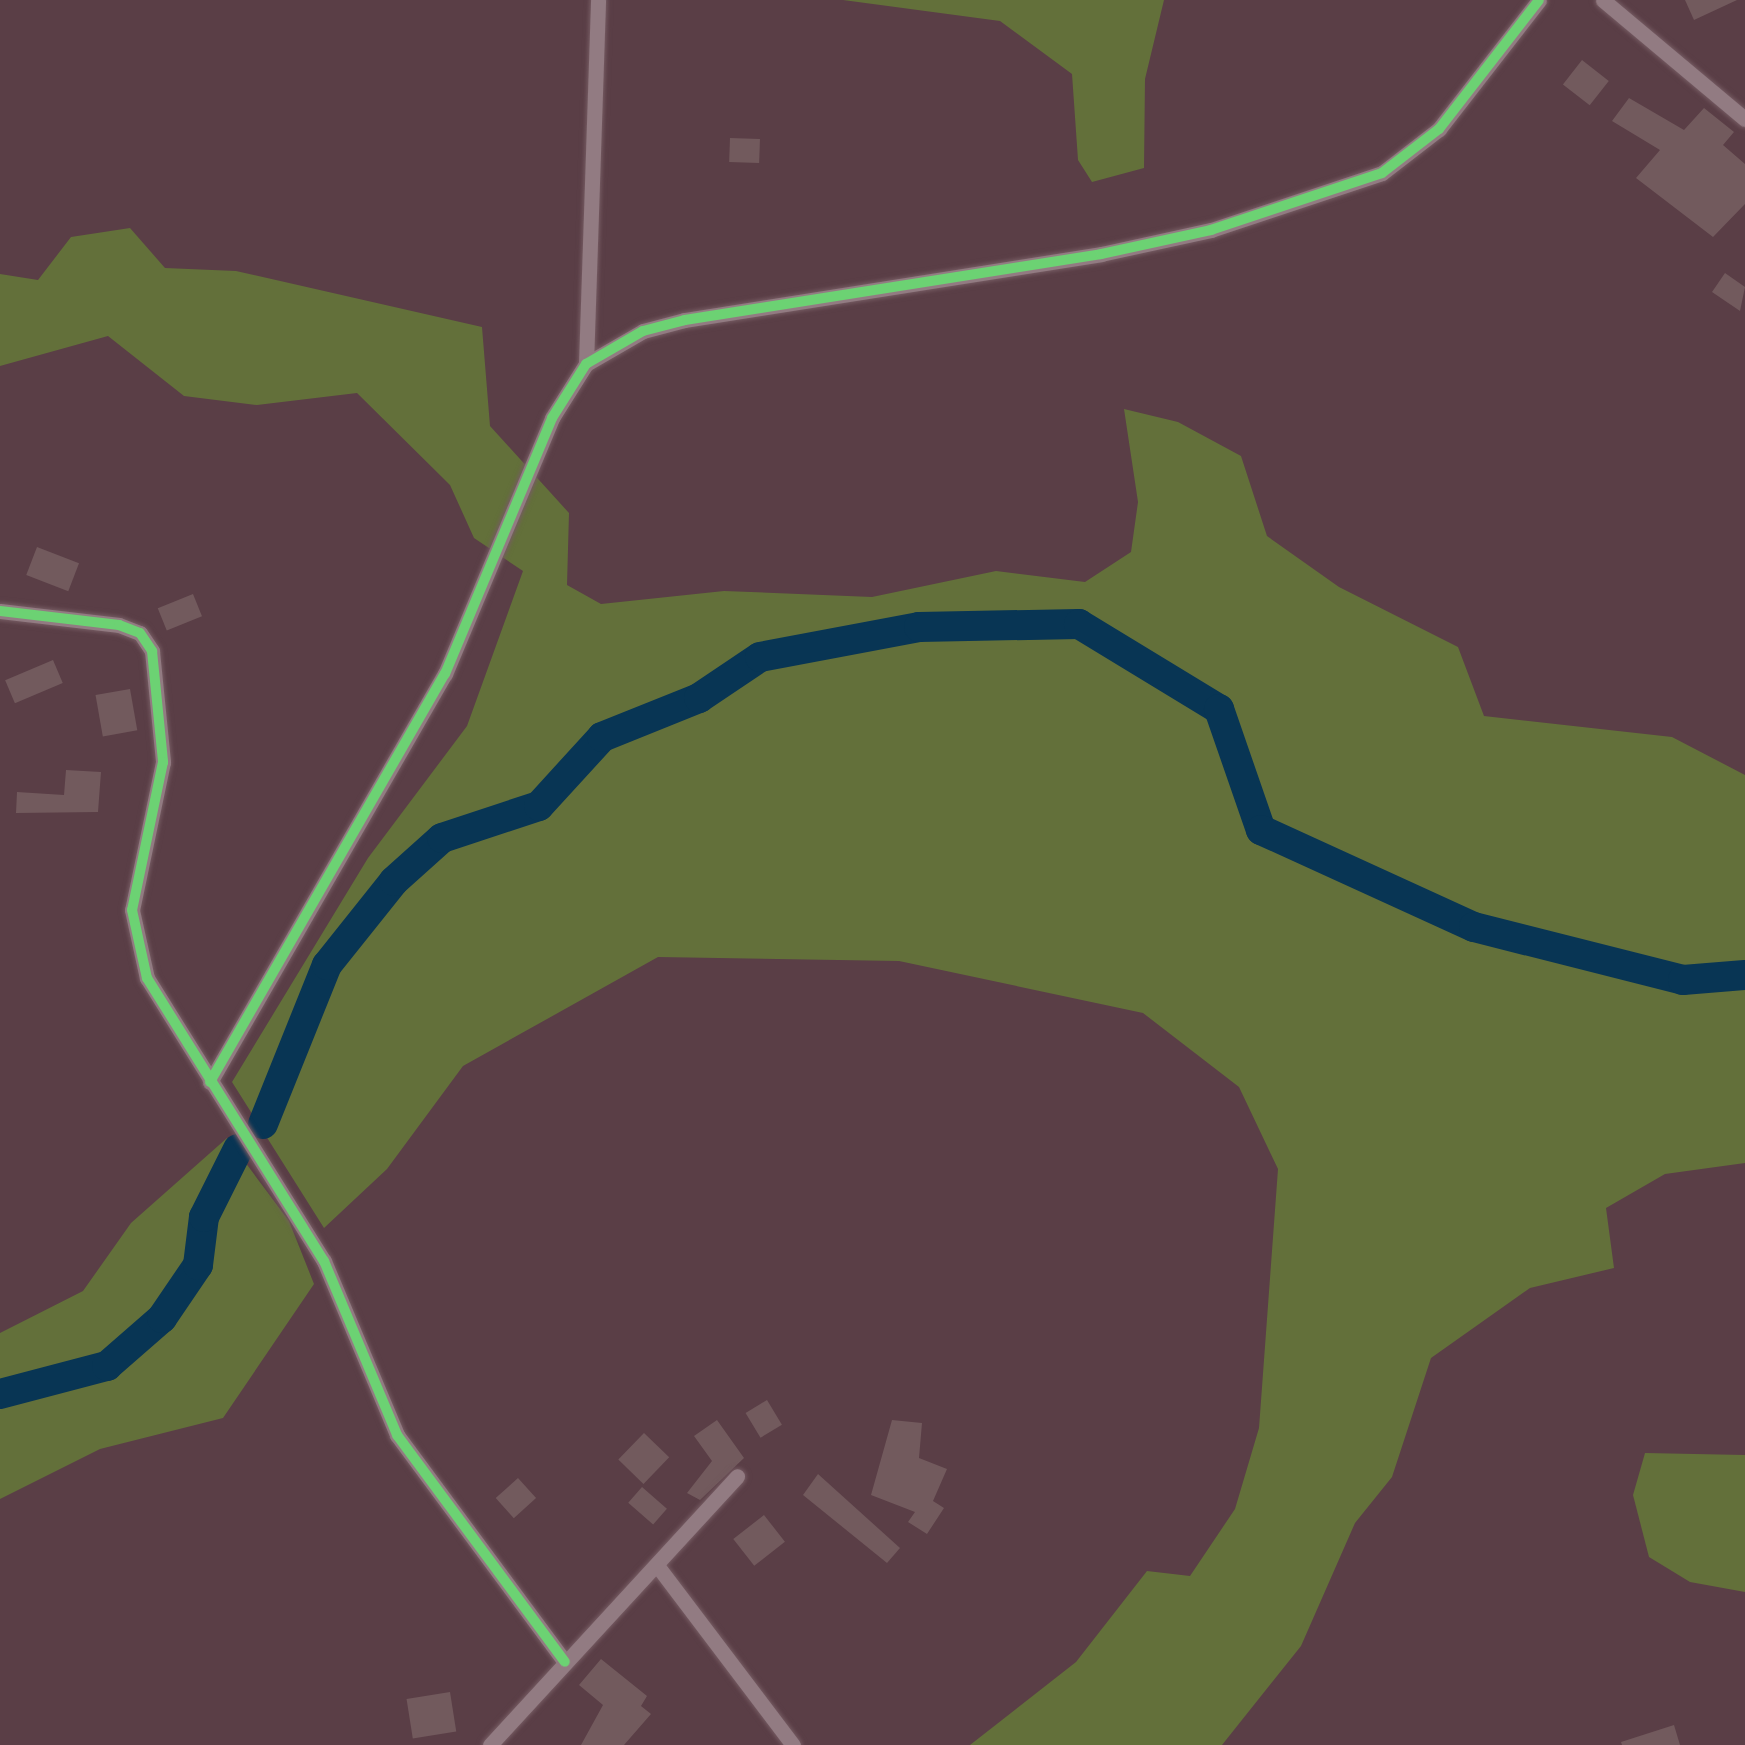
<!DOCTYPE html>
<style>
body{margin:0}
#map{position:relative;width:1745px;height:1745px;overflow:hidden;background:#5a3e46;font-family:Barlow,sans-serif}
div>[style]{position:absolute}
.green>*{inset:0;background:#63703a}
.river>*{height:30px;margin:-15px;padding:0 15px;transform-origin:15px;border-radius:15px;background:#083554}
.building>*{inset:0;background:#725a5d;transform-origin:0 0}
.roads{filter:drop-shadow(0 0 2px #755b62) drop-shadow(0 0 2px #755b62)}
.minor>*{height:15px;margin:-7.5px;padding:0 7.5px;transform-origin:7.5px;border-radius:7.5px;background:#927b82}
.cycleway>*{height:10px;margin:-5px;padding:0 5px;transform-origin:5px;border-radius:5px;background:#6cd273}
span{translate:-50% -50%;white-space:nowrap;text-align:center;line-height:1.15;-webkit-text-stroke:8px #673140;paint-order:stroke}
</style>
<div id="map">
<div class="green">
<div style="clip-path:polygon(843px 0,1164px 0,1145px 79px,1144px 168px,1092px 182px,1078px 160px,1072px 74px,1000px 21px)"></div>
<div style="clip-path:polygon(130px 228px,165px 268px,236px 271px,482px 327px,490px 426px,569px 513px,567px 585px,601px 604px,724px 591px,872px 597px,996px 571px,1085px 582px,1131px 552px,1138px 502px,1124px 409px,1178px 422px,1241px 456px,1267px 536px,1339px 587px,1458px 647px,1484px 716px,1672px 737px,1745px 775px,1745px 1163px,1665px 1174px,1606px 1208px,1614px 1268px,1530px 1288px,1431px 1358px,1392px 1477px,1355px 1523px,1301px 1646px,1222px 1745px,970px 1745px,1076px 1662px,1147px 1571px,1190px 1576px,1235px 1509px,1259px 1428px,1278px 1169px,1239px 1087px,1143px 1013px,899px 961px,658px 957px,463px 1066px,387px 1169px,324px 1228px,232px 1082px,368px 858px,467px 726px,523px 571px,474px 538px,450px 485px,357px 393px,257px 405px,184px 396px,108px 336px,0 366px,0 274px,38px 280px,71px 237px)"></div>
<div style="clip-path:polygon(227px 1138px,289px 1221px,314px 1284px,223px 1418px,100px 1449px,0 1499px,0 1333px,83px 1291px,131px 1223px)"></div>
<div style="clip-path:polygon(1645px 1453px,1745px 1455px,1745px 1592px,1690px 1582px,1649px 1557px,1633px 1495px)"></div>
</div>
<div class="river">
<div style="left:263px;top:1124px;width:171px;rotate:-68.1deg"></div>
<div style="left:327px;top:965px;width:107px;rotate:-51.4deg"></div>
<div style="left:394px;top:881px;width:64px;rotate:-41.9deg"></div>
<div style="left:442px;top:838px;width:102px;rotate:-18.3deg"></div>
<div style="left:539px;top:806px;width:93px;rotate:-47.6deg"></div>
<div style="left:602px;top:737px;width:105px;rotate:-21.9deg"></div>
<div style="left:699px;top:698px;width:73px;rotate:-33.9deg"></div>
<div style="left:760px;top:657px;width:162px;rotate:-10.7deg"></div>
<div style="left:919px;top:627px;width:160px;rotate:-1.1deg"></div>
<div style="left:1079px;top:624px;width:164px;rotate:31.3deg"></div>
<div style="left:1219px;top:709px;width:128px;rotate:70.9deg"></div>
<div style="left:1261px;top:830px;width:234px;rotate:24.5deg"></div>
<div style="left:1474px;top:927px;width:216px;rotate:14.2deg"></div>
<div style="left:1683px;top:980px;width:62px;rotate:-4.6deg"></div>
<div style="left:0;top:1394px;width:111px;rotate:-14.7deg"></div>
<div style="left:107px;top:1366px;width:73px;rotate:-41.1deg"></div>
<div style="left:162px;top:1318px;width:64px;rotate:-55.8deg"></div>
<div style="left:198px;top:1265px;width:48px;rotate:-82.9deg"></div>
<div style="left:204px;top:1217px;width:76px;rotate:-63.4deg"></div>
</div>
<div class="building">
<div style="clip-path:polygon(1685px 0,1737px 0,1694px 20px)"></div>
<div style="left:1582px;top:60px;width:34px;height:31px;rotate:38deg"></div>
<div style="clip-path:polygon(1629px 98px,1684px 130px,1704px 108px,1734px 132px,1723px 145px,1745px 164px,1745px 204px,1713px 237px,1636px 178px,1660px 150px,1612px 121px)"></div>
<div style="left:730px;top:138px;width:30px;height:24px;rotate:2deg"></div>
<div style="clip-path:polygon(1725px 273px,1745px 287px,1740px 311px,1712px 292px)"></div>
<div style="left:37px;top:547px;width:45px;height:30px;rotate:21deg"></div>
<div style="left:193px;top:594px;width:24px;height:38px;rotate:68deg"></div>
<div style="left:53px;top:660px;width:25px;height:52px;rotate:67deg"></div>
<div style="left:130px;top:689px;width:42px;height:35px;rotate:80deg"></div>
<div style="clip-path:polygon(66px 770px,101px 772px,98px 812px,16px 813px,17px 792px,64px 795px)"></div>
<div style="left:767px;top:1400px;width:29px;height:25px;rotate:59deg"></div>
<div style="clip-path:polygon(717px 1420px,744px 1458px,700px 1500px,687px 1493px,712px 1461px,694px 1436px)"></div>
<div style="clip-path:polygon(892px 1420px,922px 1423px,919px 1458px,947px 1469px,933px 1501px,944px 1508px,927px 1534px,908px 1522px,915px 1512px,871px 1495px)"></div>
<div style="left:644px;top:1433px;width:35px;height:37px;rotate:44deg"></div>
<div style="clip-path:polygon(818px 1474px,900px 1548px,887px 1563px,803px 1495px)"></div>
<div style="left:518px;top:1478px;width:27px;height:30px;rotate:48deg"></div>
<div style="left:642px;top:1487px;width:33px;height:21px;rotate:41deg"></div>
<div style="left:764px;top:1515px;width:34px;height:39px;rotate:52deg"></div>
<div style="clip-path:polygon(601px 1659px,647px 1696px,641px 1706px,651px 1714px,624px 1745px,581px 1745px,603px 1705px,579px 1685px)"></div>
<div style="left:450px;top:1692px;width:40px;height:44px;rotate:81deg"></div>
<div style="clip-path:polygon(1674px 1725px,1680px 1745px,1622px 1745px,1621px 1742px)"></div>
</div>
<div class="roads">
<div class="minor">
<div style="left:1603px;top:0;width:185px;rotate:40deg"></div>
<div style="left:586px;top:364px;width:364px;rotate:-88.1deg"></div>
<div style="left:0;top:611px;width:120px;rotate:6.7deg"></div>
<div style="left:119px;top:625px;width:22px;rotate:21deg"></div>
<div style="left:140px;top:633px;width:22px;rotate:56deg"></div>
<div style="left:152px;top:651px;width:112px;rotate:84.3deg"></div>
<div style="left:163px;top:762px;width:151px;rotate:101.8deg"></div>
<div style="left:132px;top:910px;width:70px;rotate:77.6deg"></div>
<div style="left:147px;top:978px;width:334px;rotate:58deg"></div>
<div style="left:324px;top:1261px;width:189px;rotate:67.2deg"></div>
<div style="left:397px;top:1435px;width:282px;rotate:53.5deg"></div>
<div style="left:210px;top:1082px;width:471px;rotate:-60.1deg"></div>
<div style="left:445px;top:674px;width:277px;rotate:-67.3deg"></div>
<div style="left:552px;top:418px;width:64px;rotate:-57.8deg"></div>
<div style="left:586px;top:364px;width:66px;rotate:-30.1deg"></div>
<div style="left:643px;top:331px;width:43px;rotate:-14.7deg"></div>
<div style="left:685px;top:320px;width:421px;rotate:-9deg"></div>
<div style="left:1101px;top:254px;width:113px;rotate:-12.3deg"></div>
<div style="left:1211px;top:230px;width:180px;rotate:-18.4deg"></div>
<div style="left:1382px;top:173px;width:72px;rotate:-37.7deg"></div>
<div style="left:1439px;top:129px;width:163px;rotate:-52.2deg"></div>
<div style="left:659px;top:1568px;width:222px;rotate:52.9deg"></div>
<div style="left:490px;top:1745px;width:365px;rotate:-47.4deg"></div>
</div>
</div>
<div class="cycleway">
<div style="left:0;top:611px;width:120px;rotate:6.7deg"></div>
<div style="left:119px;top:625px;width:22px;rotate:21deg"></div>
<div style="left:140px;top:633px;width:22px;rotate:56deg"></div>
<div style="left:152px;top:651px;width:112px;rotate:84.3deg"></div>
<div style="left:163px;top:762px;width:151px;rotate:101.8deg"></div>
<div style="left:132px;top:910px;width:70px;rotate:77.6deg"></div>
<div style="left:147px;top:978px;width:334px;rotate:58deg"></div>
<div style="left:324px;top:1261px;width:189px;rotate:67.2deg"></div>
<div style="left:397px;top:1435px;width:282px;rotate:53.5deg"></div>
<div style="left:210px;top:1082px;width:471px;rotate:-60.1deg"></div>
<div style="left:445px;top:674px;width:277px;rotate:-67.3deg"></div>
<div style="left:552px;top:418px;width:64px;rotate:-57.8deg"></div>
<div style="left:586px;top:364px;width:66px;rotate:-30.1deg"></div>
<div style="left:643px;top:331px;width:43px;rotate:-14.7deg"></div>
<div style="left:685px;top:320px;width:421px;rotate:-9deg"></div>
<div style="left:1101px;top:254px;width:113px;rotate:-12.3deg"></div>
<div style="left:1211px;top:230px;width:180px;rotate:-18.4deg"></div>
<div style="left:1382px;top:173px;width:72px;rotate:-37.7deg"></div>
<div style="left:1439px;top:129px;width:163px;rotate:-52.2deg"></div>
</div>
</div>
